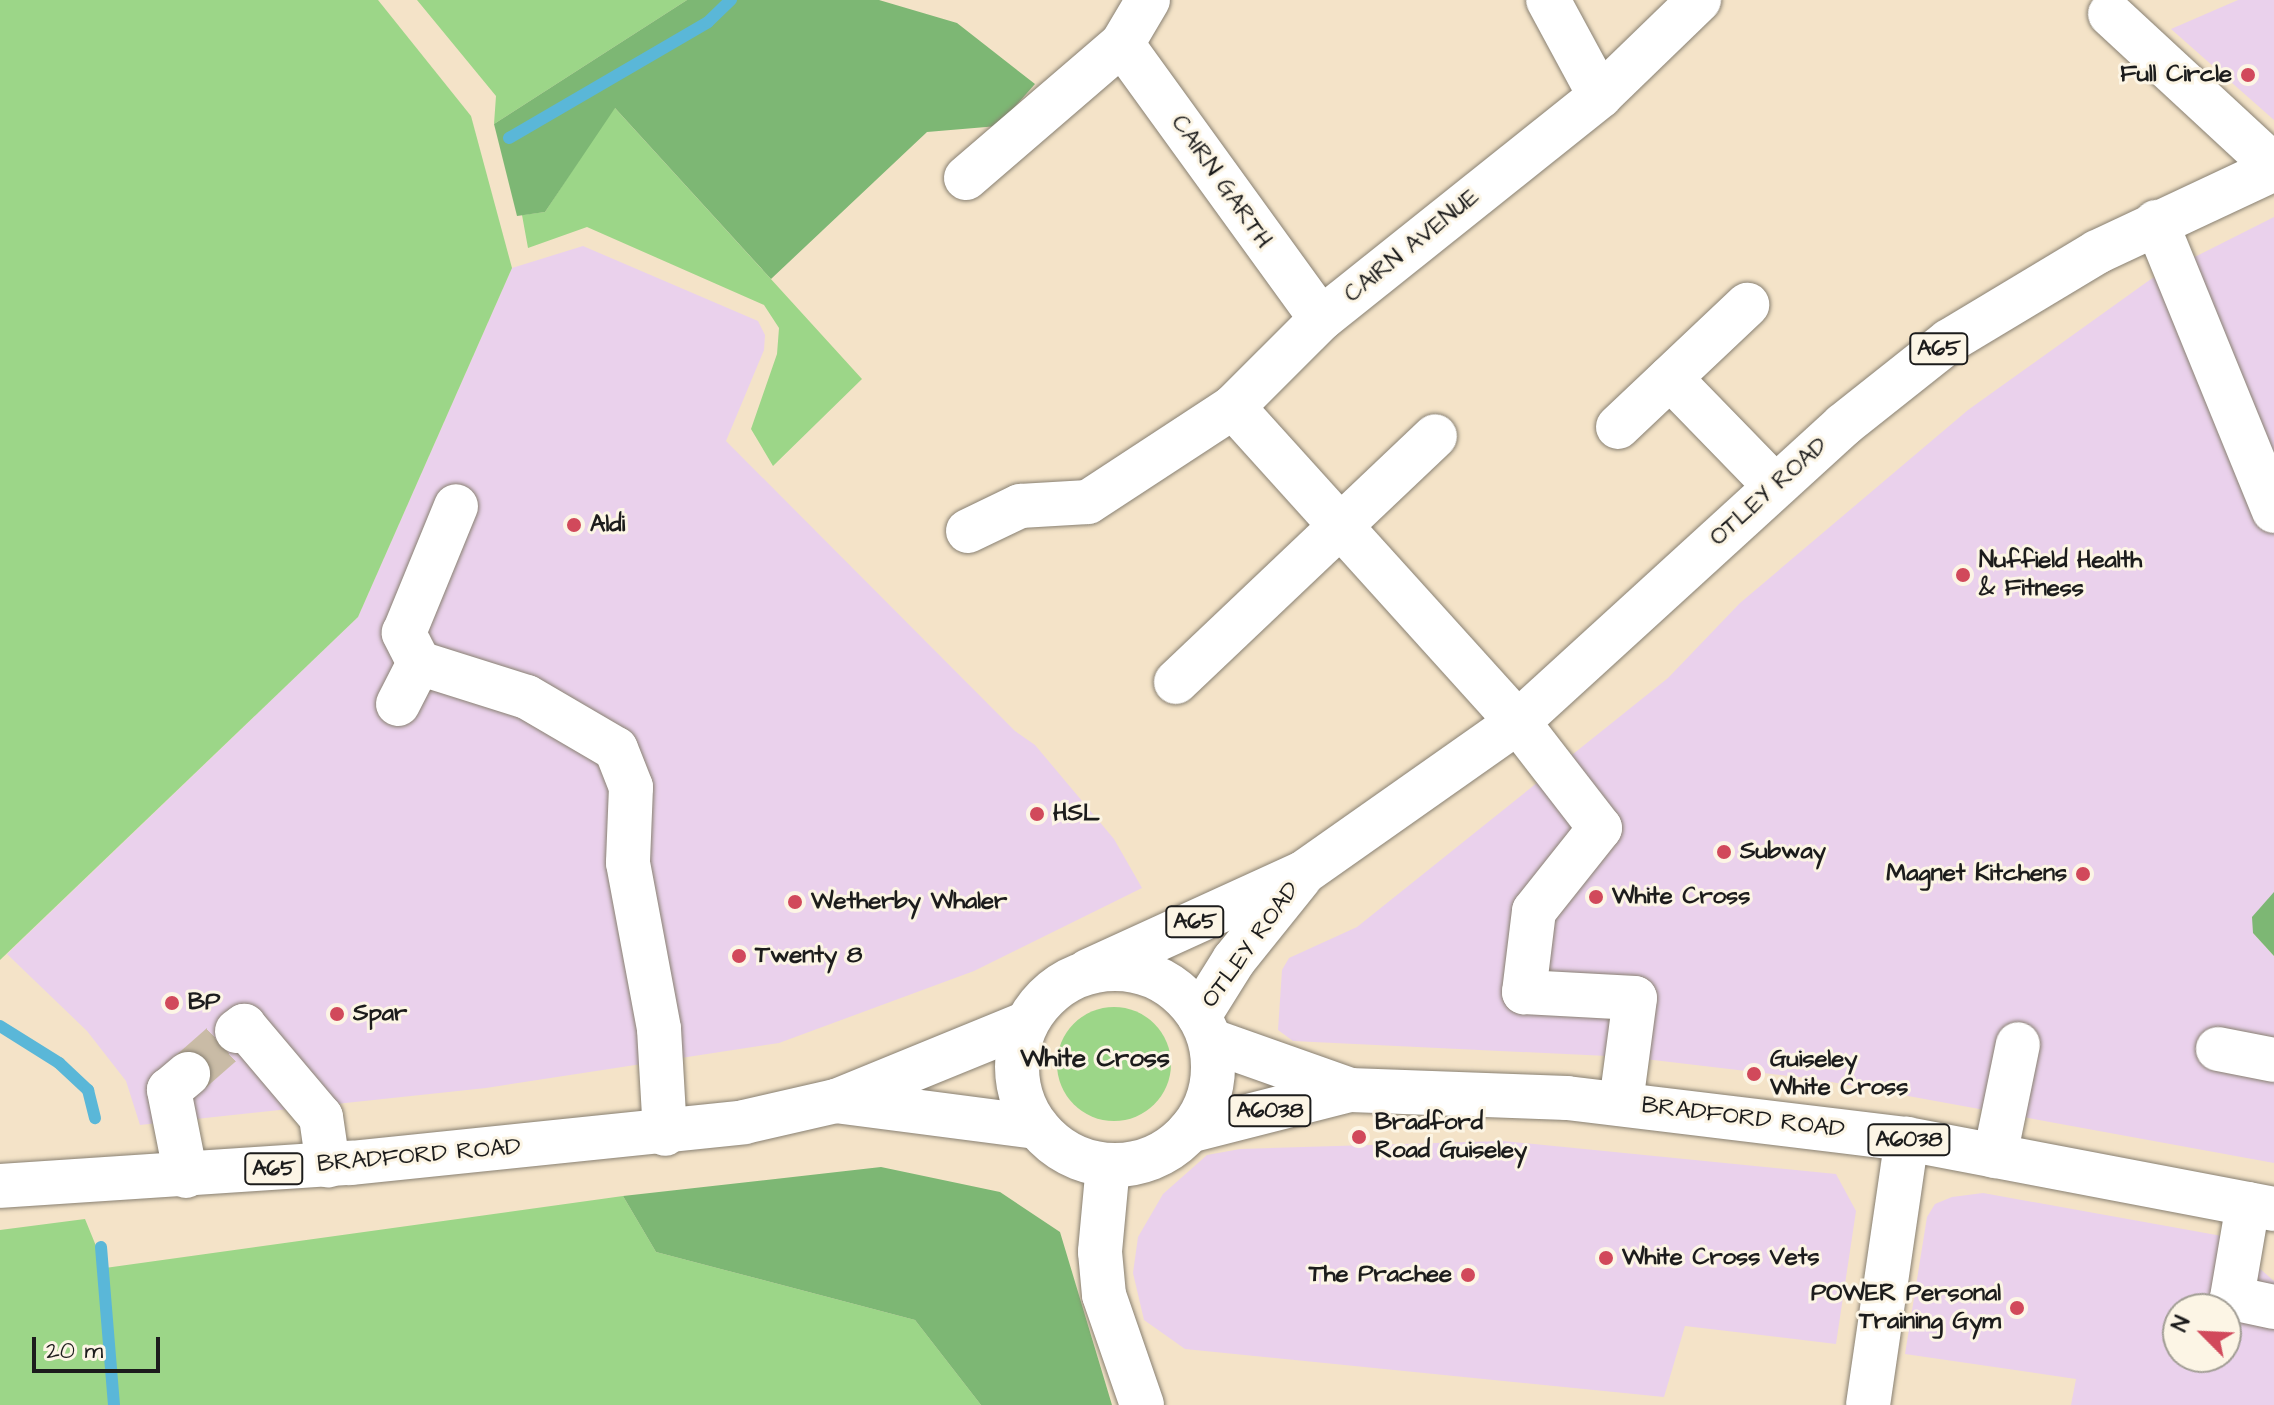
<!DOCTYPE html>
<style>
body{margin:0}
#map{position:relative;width:2274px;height:1405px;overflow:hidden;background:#f4e3c8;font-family:"Architects Daughter",sans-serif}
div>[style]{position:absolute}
.built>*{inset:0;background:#ead1ec}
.green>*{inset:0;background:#9cd688}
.round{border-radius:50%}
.forest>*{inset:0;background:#7db774}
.stream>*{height:12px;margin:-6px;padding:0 6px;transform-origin:6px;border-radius:6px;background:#5ab7d8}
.minor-tunnel>*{height:44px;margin-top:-22px;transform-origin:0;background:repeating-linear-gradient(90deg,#c9bba6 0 44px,transparent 0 66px)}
.roads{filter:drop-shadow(0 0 2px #888072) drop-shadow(0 0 2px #888072)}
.minor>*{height:44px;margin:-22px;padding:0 22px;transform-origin:22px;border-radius:22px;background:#fff}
.major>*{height:44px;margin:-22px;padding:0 22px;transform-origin:22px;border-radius:22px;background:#fff}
.major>.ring{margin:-22px;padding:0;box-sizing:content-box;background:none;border:44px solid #fff;border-radius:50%}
.dots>*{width:22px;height:22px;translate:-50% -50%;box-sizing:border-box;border:4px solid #fcf5e5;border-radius:50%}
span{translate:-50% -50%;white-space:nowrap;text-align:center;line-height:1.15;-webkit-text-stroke:6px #fcf5e5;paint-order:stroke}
.shield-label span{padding:2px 6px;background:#fcf5e5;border:2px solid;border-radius:6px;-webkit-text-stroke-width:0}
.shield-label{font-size:22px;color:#1c1c1c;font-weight:700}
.poi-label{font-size:24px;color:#1c1c1c;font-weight:700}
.right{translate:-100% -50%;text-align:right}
.left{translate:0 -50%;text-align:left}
.street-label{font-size:24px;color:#1c1c1c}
.neighbourhood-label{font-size:26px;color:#1c1c1c;font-weight:700}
.north{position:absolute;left:2162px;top:1293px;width:80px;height:80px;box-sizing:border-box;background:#fcf5e5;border:2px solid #a29e95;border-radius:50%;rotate:294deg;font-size:22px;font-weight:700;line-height:32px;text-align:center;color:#1c1c1c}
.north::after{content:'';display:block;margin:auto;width:28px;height:36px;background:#d1495b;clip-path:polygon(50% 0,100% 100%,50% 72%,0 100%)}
.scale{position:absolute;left:32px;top:1337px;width:128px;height:36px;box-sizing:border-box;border:4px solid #1c1c1c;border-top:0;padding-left:10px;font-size:24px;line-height:28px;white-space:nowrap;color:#1c1c1c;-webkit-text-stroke:6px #fcf5e5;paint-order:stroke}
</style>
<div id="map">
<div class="built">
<div style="clip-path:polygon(2238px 0,2274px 0,2274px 120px,2171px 29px)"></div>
<div style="clip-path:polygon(2274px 217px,2274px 907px,2253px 933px,2274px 956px,2274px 1163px,1815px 1079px,1628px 1057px,1293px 1041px,1278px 1030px,1282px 970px,1289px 958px,1357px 927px,1668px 678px,1740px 603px,1968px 410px,2151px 279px)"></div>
<div style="clip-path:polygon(583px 246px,758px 321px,765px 335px,764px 350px,726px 441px,1015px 731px,1035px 745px,1114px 839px,1142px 888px,974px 971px,779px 1043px,486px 1088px,140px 1125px,126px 1081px,87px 1031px,7px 954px,358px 617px,512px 268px)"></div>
<div style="clip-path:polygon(1503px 1141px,1836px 1174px,1856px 1211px,1836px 1344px,1685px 1326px,1664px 1397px,1185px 1349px,1144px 1320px,1133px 1273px,1138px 1237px,1163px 1194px,1207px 1155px,1240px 1149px)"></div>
<div style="clip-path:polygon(evenodd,1983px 1193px,2222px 1236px,2274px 1281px,2274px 1405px,2071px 1405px,2076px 1379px,1905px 1354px,1927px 1217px,1935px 1204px,1952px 1197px,1983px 1193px,2178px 1309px,2226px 1309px,2226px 1357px,2178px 1357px,2178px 1309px)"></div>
</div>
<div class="green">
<div style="clip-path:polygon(0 0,378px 0,471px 116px,512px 268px,358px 617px,0 960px)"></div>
<div style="clip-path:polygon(417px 0,687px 0,494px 124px,496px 96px)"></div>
<div style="clip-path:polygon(614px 107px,862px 379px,773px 466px,751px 429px,777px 354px,779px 328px,764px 305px,587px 227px,528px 248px,522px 215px,545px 212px)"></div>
<div class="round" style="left:1057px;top:1007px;width:114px;height:114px"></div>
<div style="clip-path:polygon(623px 1196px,656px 1252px,915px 1320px,981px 1405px,115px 1405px,110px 1343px,113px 1405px,0 1405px,0 1230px,85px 1219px,105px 1268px)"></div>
</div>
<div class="forest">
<div style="clip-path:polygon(687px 0,879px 0,957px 23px,1035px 84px,998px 126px,927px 132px,771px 279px,615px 108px,545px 212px,517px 216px,494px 124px)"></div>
<div style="clip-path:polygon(2274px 892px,2274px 956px,2253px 933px,2252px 917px)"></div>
<div style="clip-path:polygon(881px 1167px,1000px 1192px,1060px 1232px,1112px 1405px,981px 1405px,915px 1320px,656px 1252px,623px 1196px)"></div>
</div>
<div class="stream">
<div style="left:509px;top:138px;width:230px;rotate:-30.2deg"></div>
<div style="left:708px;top:22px;width:32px;rotate:-44deg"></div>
<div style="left:0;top:1026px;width:70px;rotate:32.1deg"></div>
<div style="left:59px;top:1063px;width:40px;rotate:43deg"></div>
<div style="left:88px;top:1090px;width:29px;rotate:76deg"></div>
<div style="left:101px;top:1247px;width:159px;rotate:85.3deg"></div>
</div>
<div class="minor-tunnel">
<div style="left:188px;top:1074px;width:65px;rotate:-41.3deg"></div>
</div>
<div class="roads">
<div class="minor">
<div style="left:1548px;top:0;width:109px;rotate:61.6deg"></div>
<div style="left:2110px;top:14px;width:224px;rotate:42.8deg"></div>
<div style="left:1122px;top:44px;width:339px;rotate:54.1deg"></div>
<div style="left:966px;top:178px;width:206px;rotate:-40.7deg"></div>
<div style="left:1122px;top:44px;width:51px;rotate:-59.4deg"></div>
<div style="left:2156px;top:222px;width:312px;rotate:67.8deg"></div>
<div style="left:1670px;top:378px;width:151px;rotate:45.8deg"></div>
<div style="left:1233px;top:407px;width:425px;rotate:47.9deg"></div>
<div style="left:1518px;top:722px;width:134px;rotate:52.3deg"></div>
<div style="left:1600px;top:828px;width:106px;rotate:128.5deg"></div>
<div style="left:1534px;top:911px;width:82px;rotate:97deg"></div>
<div style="left:1524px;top:992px;width:111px;rotate:3.1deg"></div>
<div style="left:1635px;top:998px;width:106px;rotate:97.6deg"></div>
<div style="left:1618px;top:427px;width:178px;rotate:-43.4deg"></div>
<div style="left:968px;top:531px;width:58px;rotate:-25.7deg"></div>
<div style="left:1020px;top:506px;width:68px;rotate:-3.4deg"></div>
<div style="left:1088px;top:502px;width:173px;rotate:-33.2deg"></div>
<div style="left:1233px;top:407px;width:124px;rotate:-45deg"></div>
<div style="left:1321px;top:319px;width:357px;rotate:-38.6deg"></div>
<div style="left:1600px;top:96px;width:138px;rotate:-44.1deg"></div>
<div style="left:419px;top:663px;width:34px;rotate:-117deg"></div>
<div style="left:404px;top:633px;width:137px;rotate:-67.7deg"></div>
<div style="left:1176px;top:682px;width:357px;rotate:-43.5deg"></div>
<div style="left:398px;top:704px;width:46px;rotate:-62.9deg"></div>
<div style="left:419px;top:663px;width:113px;rotate:17.5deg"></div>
<div style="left:527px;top:697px;width:103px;rotate:30.3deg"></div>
<div style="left:616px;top:749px;width:41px;rotate:68.5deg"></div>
<div style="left:631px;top:787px;width:76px;rotate:92.3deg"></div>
<div style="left:628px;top:863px;width:169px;rotate:79.4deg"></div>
<div style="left:659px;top:1029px;width:105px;rotate:86.7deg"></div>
<div style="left:237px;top:1031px;width:9px;rotate:-36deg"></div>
<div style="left:244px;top:1026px;width:119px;rotate:49.8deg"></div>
<div style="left:321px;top:1117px;width:49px;rotate:81.7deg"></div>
<div style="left:2218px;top:1049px;width:57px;rotate:11.1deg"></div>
<div style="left:1995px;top:1156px;width:114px;rotate:-78.4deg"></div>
<div style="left:1108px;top:1165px;width:87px;rotate:95.3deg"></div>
<div style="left:1100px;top:1252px;width:43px;rotate:84.7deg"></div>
<div style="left:1104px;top:1295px;width:116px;rotate:70.9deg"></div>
<div style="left:186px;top:1176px;width:88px;rotate:-101.2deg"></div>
<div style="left:169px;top:1090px;width:25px;rotate:-40deg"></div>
<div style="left:2248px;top:1204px;width:95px;rotate:99.7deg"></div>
<div style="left:2232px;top:1298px;width:43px;rotate:12.1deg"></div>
<div style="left:1868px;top:1405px;width:269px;rotate:-81.7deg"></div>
</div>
<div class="major">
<div class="ring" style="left:1017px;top:969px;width:152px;height:152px"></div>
<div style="left:1088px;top:971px;width:236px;rotate:-24.5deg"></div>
<div style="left:1303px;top:873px;width:263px;rotate:-35.1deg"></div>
<div style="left:1518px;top:722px;width:440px;rotate:-42.4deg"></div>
<div style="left:1843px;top:425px;width:135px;rotate:-38.4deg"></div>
<div style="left:1949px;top:341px;width:173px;rotate:-31deg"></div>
<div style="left:2097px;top:252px;width:195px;rotate:-25.1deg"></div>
<div style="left:1199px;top:1016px;width:66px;rotate:-58deg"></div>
<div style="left:1234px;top:960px;width:105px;rotate:-51.2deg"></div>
<div style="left:1212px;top:1041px;width:146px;rotate:19.5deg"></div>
<div style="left:836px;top:1101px;width:203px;rotate:7.4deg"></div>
<div style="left:1189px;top:1131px;width:166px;rotate:-14.3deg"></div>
<div style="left:1350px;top:1090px;width:217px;rotate:2.1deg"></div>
<div style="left:1567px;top:1098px;width:342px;rotate:6.9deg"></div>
<div style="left:1907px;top:1139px;width:374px;rotate:10.8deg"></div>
<div style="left:0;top:1186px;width:351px;rotate:-3.8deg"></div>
<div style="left:350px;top:1163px;width:396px;rotate:-5.9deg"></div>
<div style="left:744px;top:1122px;width:94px;rotate:-12.9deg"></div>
<div style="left:836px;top:1101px;width:204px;rotate:-22.2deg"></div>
</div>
</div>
<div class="dots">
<div style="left:2248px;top:75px;background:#d1495b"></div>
<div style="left:574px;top:525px;background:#d1495b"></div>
<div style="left:1963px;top:575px;background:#d1495b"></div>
<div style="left:1037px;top:814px;background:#d1495b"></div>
<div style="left:1724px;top:852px;background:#d1495b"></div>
<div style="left:2083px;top:874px;background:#d1495b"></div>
<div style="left:1596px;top:897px;background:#d1495b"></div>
<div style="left:795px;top:902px;background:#d1495b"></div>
<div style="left:739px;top:956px;background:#d1495b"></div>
<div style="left:172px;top:1003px;background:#d1495b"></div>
<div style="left:337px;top:1014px;background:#d1495b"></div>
<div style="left:1754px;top:1074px;background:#d1495b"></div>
<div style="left:1359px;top:1137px;background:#d1495b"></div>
<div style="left:1606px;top:1258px;background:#d1495b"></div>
<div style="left:1468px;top:1275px;background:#d1495b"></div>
<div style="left:2017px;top:1308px;background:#d1495b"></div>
</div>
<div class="shield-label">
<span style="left:1939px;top:349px">A65</span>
<span style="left:1195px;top:922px">A65</span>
<span style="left:1270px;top:1111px">A6038</span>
<span style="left:1909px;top:1140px">A6038</span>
<span style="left:274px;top:1169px">A65</span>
</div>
<div class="poi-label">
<span class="right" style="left:2232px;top:75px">Full Circle</span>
<span class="left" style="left:590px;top:525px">Aldi</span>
<span class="left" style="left:1979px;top:575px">Nuffield Health<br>&amp; Fitness</span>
<span class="left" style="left:1053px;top:814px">HSL</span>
<span class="left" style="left:1740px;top:852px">Subway</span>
<span class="right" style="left:2067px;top:874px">Magnet Kitchens</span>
<span class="left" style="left:1612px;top:897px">White Cross</span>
<span class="left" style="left:811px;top:902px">Wetherby Whaler</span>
<span class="left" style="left:755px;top:956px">Twenty 8</span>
<span class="left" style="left:188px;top:1003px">BP</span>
<span class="left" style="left:353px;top:1014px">Spar</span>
<span class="left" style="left:1770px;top:1074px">Guiseley<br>White Cross</span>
<span class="left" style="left:1375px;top:1137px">Bradford<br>Road Guiseley</span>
<span class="left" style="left:1622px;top:1258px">White Cross Vets</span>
<span class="right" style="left:1452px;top:1275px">The Prachee</span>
<span class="right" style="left:2001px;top:1308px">POWER Personal<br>Training Gym</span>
</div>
<div class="street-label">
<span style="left:1221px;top:182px;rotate:55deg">CAIRN GARTH</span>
<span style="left:1412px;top:246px;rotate:-39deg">CAIRN AVENUE</span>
<span style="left:1769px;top:492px;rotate:-42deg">OTLEY ROAD</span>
<span style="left:1251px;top:945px;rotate:-54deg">OTLEY ROAD</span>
<span style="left:1743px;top:1118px;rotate:7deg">BRADFORD ROAD</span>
<span style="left:419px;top:1156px;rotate:-5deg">BRADFORD ROAD</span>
</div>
<div class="neighbourhood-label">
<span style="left:1095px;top:1059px">White Cross</span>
</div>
<div class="north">N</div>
<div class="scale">20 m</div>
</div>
